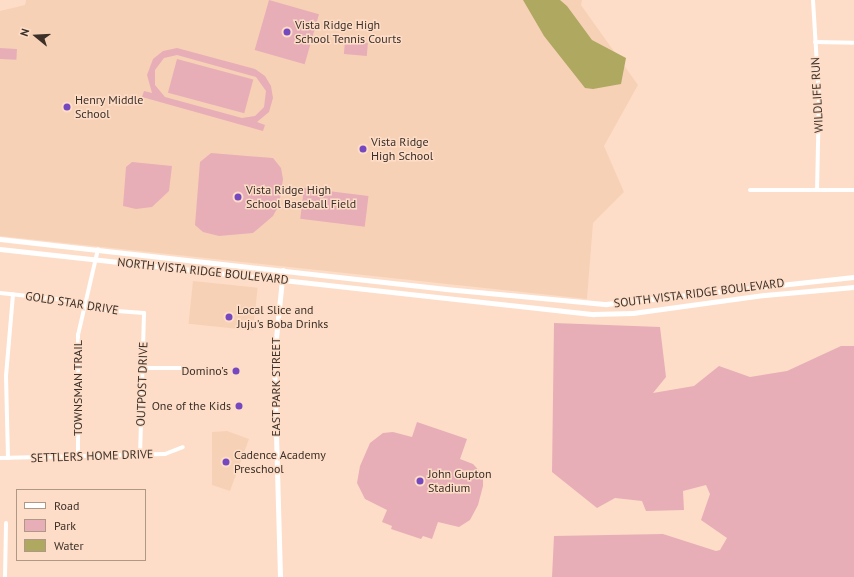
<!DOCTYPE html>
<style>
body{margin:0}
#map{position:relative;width:854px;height:577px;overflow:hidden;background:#fdddc7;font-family:"PT Sans",sans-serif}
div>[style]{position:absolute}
.built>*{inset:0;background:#f7d1b6;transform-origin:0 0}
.green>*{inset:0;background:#e7aeb7;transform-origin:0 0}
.water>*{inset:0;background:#aea861}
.minor>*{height:4px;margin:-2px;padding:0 2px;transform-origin:2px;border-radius:2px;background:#fff}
.tertiary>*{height:4.5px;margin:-2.25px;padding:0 2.25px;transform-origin:2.25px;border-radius:2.25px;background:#fff}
.dots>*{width:11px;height:11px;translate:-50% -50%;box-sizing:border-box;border:2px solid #fdddc7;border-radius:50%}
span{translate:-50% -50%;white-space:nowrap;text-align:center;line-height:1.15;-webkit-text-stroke:3px #fdddc7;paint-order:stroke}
.poi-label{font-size:12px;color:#3c3028}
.left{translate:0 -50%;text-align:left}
.right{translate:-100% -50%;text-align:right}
.street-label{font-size:12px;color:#3c3028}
.legend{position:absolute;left:16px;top:489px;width:130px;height:72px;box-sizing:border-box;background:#fdddc7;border:1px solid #b09887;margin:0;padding:5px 7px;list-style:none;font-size:12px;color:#3c3028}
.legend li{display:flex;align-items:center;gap:8px;height:20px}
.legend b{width:20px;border:1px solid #b09887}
.north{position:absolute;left:16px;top:16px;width:40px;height:40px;-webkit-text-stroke:3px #fdddc7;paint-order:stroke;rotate:288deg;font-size:11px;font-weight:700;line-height:16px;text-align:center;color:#3c3028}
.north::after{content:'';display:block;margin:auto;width:14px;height:18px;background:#3c3028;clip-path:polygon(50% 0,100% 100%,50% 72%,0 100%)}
</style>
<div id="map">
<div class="built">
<div style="clip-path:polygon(26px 0,582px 0,581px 5px,638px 85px,604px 146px,624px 192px,593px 223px,587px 299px,0 236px,0 11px,25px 5px)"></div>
<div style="left:193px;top:281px;width:65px;height:43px;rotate:6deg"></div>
<div style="clip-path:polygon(227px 431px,249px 439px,230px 491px,212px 485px,212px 432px)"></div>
</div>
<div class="green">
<div style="left:269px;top:0;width:52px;height:52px;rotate:16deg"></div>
<div style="left:345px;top:41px;width:23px;height:13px;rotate:5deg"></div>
<div style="left:0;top:48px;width:17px;height:11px;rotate:3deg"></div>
<div style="clip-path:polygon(evenodd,177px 48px,255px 69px,265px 76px,271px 86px,273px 98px,269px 112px,257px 122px,265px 125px,263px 131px,142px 97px,144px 91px,152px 93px,147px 75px,153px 59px,163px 51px,177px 48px,177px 55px,256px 77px,266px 91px,264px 107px,255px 116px,242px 118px,165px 97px,155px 85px,155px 70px,164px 58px,177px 55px)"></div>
<div style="left:177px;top:59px;width:79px;height:35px;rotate:15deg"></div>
<div style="clip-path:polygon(211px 153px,273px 158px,281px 168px,283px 179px,279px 205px,273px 216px,253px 233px,219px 236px,203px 232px,195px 225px,200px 162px)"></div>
<div style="clip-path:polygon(132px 162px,172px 166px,169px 191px,152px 207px,136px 209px,123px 206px,126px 167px)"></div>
<div style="left:304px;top:188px;width:65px;height:31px;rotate:7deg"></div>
<div style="clip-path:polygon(554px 323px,660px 327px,666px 377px,653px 393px,694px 386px,719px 366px,750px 377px,787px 371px,841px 346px,854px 346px,854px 577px,552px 577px,554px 536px,663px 534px,716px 551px,720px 550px,727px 538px,701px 520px,710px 494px,706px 485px,683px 491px,684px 510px,646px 511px,642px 501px,615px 498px,597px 508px,552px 472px)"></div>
<div style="clip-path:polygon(417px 422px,467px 439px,460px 459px,473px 464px,483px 475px,483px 486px,478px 505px,470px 520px,459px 527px,438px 522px,432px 539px,423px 536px,421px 539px,391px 529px,392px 526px,382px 522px,387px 510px,365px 499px,357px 483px,360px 466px,370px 443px,383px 433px,393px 432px,412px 437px)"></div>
</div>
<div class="water">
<div style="clip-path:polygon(523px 0,560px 0,567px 6px,592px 40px,626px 58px,621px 84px,593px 89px,585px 88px,544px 36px)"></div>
</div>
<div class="minor">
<div style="left:813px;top:0;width:97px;rotate:86.5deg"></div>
<div style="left:819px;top:97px;width:92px;rotate:91.2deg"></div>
<div style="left:815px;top:42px;width:39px;rotate:1deg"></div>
<div style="left:750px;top:190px;width:104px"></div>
<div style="left:0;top:293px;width:66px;rotate:6.1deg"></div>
<div style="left:66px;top:300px;width:39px;rotate:15deg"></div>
<div style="left:104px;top:310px;width:40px;rotate:4.3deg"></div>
<div style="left:144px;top:313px;width:141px;rotate:91.6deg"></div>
<div style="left:144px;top:368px;width:41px"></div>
<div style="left:78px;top:457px;width:122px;rotate:-90deg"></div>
<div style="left:78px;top:335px;width:88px;rotate:-76.9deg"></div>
<div style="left:0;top:458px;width:165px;rotate:-1.4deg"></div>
<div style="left:165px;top:454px;width:19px;rotate:-21deg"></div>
<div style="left:8px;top:458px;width:82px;rotate:-91.4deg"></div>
<div style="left:6px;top:376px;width:82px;rotate:-85.1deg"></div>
<div style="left:5px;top:577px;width:54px;rotate:-88.9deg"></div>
</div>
<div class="tertiary">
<div style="left:0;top:239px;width:449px;rotate:6.4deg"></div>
<div style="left:446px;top:289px;width:161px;rotate:5.4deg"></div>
<div style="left:606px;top:304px;width:249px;rotate:-6.2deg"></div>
<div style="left:0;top:249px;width:597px;rotate:6.26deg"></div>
<div style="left:593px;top:314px;width:40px;rotate:-1.4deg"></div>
<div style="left:633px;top:313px;width:133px;rotate:-7.8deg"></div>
<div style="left:765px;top:295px;width:89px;rotate:-5.1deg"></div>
<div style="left:280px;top:577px;width:219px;rotate:-91.6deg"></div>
<div style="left:274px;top:358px;width:88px;rotate:-84.2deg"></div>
</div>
<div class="dots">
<div style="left:287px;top:32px;background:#7548c0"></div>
<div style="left:67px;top:107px;background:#7548c0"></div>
<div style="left:363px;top:149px;background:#7548c0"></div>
<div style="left:238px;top:197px;background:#7548c0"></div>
<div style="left:229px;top:317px;background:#7548c0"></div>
<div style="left:236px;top:371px;background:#7548c0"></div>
<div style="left:239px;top:406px;background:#7548c0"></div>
<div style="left:226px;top:462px;background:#7548c0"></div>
<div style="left:420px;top:481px;background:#7548c0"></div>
</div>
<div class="poi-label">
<span class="left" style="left:295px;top:32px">Vista Ridge High<br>School Tennis Courts</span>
<span class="left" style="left:75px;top:107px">Henry Middle<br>School</span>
<span class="left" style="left:371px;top:149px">Vista Ridge<br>High School</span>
<span class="left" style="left:246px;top:197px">Vista Ridge High<br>School Baseball Field</span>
<span class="left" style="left:237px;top:317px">Local Slice and<br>Juju's Boba Drinks</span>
<span class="right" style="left:228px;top:371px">Domino's</span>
<span class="right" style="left:231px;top:406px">One of the Kids</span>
<span class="left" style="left:234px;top:462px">Cadence Academy<br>Preschool</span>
<span class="left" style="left:428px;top:481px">John Gupton<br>Stadium</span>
</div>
<div class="street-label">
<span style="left:817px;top:95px;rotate:-93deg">WILDLIFE RUN</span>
<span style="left:203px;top:271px;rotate:6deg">NORTH VISTA RIDGE BOULEVARD</span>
<span style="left:699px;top:293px;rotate:-7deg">SOUTH VISTA RIDGE BOULEVARD</span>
<span style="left:72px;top:303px;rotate:9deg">GOLD STAR DRIVE</span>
<span style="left:142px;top:384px;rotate:-88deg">OUTPOST DRIVE</span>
<span style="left:276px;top:387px;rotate:-90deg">EAST PARK STREET</span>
<span style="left:78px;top:388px;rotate:-90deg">TOWNSMAN TRAIL</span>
<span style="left:92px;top:456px;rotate:-2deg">SETTLERS HOME DRIVE</span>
</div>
<ul class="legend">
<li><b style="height:5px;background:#fff"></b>Road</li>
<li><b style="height:11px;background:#e7aeb7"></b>Park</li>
<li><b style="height:11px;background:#aea861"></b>Water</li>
</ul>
<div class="north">N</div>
</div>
